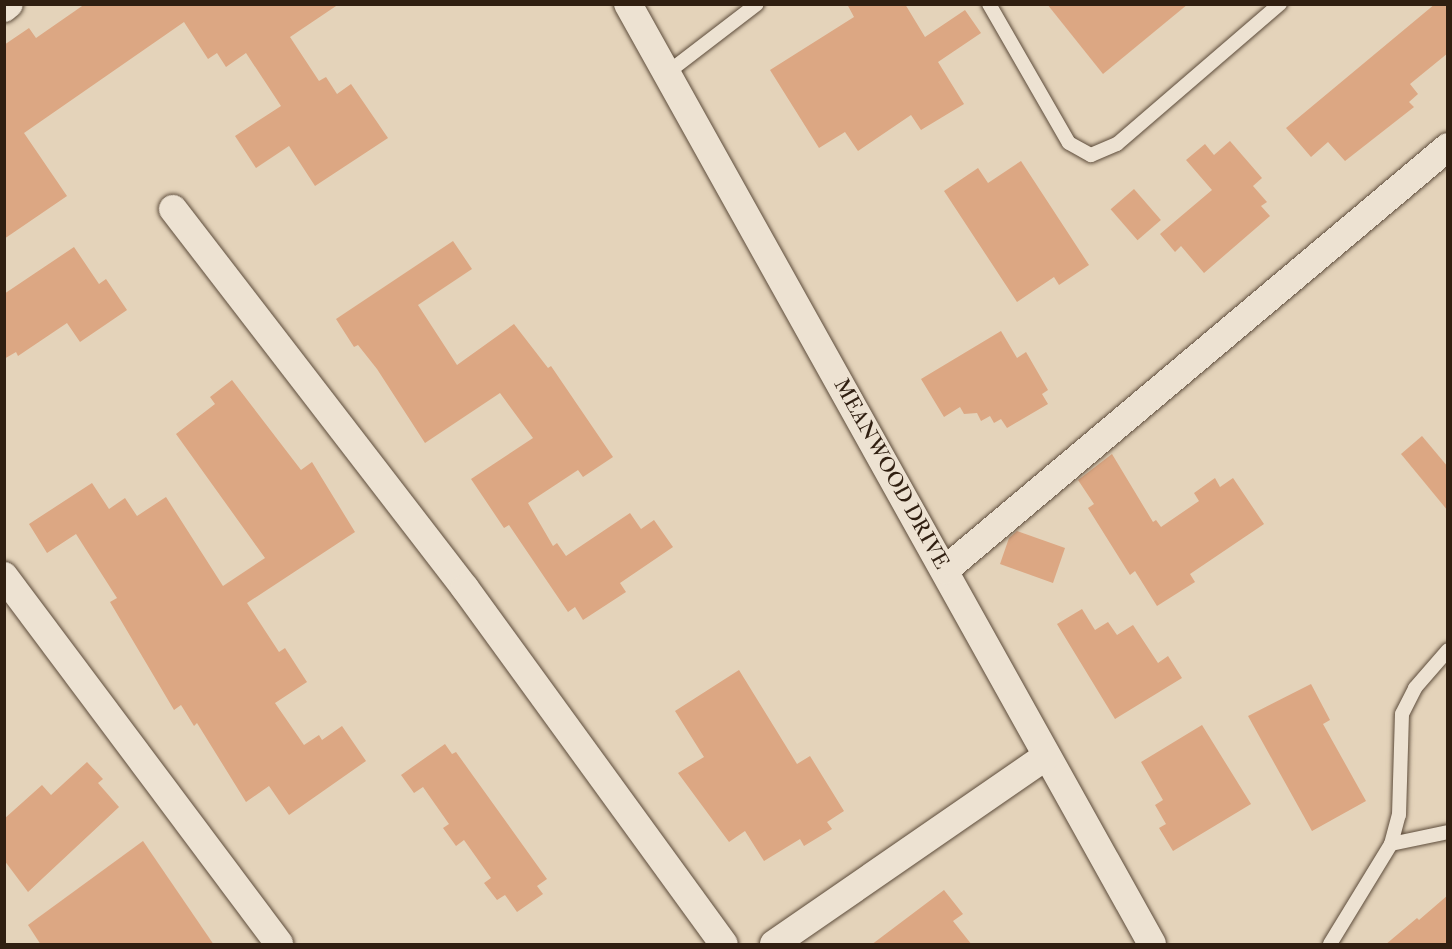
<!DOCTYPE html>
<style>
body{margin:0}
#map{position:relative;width:1452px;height:949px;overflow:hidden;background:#e4d3ba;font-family:"IM FELL Double Pica",serif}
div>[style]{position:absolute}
.building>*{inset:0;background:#dca783;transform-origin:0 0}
.roads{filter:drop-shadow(0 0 2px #5d4c3b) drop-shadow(0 0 2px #5d4c3b)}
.service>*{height:14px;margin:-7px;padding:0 7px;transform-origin:7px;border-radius:7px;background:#ede2d2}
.minor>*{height:28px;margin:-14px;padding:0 14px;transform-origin:14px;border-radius:14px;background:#ede2d2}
span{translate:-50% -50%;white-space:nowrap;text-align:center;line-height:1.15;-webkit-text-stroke:6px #ede2d2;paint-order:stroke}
.street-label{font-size:21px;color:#301f11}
.frame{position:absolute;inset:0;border:6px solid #301f11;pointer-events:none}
</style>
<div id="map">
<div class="building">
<div style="clip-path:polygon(85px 4px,339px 4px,290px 37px,319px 81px,326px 77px,337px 94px,351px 84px,388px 138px,315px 186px,289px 146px,256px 168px,235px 136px,281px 106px,246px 53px,226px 67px,217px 53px,208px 59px,184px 22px,24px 133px,67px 196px,4px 239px,4px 45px,29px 28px,36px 38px)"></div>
<div style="clip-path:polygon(847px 4px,905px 4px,925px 37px,965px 10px,981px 33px,938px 62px,964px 104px,921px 130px,911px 115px,858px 151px,845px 132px,819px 148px,770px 70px,854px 17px)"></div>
<div style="clip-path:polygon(1047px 4px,1188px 4px,1103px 74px)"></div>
<div style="clip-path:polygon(1435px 4px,1448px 4px,1448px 53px,1410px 84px,1418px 94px,1409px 102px,1414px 107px,1345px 161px,1328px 142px,1311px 157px,1286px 128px)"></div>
<div style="clip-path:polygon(1230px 141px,1262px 178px,1253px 186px,1267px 202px,1261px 206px,1270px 216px,1204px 273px,1181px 246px,1175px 252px,1160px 234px,1212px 190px,1186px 160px,1205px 144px,1214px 155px)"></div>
<div style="clip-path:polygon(1021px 161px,1089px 265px,1059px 285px,1054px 277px,1017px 302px,944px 191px,978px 168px,988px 183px)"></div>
<div style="left:1134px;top:189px;width:41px;height:31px;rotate:49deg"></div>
<div style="clip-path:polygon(453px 241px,472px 269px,418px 305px,457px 365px,514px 324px,548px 368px,551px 366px,613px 457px,583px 477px,578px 470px,528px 503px,553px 546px,557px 543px,566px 556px,630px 513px,641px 529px,654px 520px,673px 547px,620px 583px,626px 592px,583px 620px,575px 607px,568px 612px,509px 525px,504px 528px,471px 479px,533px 438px,500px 393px,425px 443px,377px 369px,358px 345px,354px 347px,336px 319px)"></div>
<div style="clip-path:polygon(74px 247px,99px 284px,106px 279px,127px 310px,80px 342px,67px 323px,18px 356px,16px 352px,4px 359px,4px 294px)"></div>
<div style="clip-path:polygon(1001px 331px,1017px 358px,1026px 352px,1048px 390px,1042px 394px,1048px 404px,1007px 428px,1001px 419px,994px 423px,990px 416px,981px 421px,977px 413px,964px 414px,960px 407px,944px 417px,921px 379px)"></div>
<div style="clip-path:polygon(232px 380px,301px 470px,312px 462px,355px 532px,247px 603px,279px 652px,285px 648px,307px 682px,275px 703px,304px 745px,319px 735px,322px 740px,342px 726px,366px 761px,289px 815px,269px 786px,246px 802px,197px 723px,194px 726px,181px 705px,174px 710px,110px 602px,117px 598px,76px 534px,47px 553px,29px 524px,92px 483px,109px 509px,125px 498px,137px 516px,166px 497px,223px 586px,265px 558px,176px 434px,215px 404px,210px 397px)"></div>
<div style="clip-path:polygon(1422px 436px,1448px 467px,1448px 511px,1401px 454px)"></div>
<div style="clip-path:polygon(1112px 454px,1153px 522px,1156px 520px,1161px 527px,1199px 501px,1194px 493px,1215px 478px,1220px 487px,1233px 478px,1264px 524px,1190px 574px,1195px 582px,1157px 606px,1135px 571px,1130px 575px,1088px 508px,1094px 504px,1078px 480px)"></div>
<div style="clip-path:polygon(1017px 531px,1065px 548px,1053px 583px,1000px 564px,1009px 538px)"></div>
<div style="clip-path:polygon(1082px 609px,1095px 630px,1108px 622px,1117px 635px,1133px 625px,1158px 663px,1168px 656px,1182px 678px,1115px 719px,1057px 624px)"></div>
<div style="clip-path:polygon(739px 670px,797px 764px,810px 756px,844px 811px,827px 822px,832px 829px,804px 846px,800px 839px,764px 861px,745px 831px,729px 842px,678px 773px,704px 757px,675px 711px)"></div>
<div style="clip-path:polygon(1311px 684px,1330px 720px,1323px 724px,1366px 801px,1312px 831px,1248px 716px)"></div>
<div style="clip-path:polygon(1202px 725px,1251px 804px,1173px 851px,1159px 828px,1166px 824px,1155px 805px,1163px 800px,1141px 762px)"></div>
<div style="clip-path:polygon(445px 744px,452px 754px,456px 752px,547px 879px,537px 886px,543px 894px,517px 912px,505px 895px,497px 900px,484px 883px,491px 878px,464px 840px,456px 846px,443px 828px,449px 824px,423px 787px,414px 793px,401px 775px)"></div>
<div style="clip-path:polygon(87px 762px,103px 779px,98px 783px,119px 807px,28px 892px,4px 860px,4px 819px,42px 785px,51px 795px)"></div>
<div style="clip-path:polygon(143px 841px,214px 945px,41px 945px,28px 925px)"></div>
<div style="clip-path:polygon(944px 890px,963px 914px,953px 921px,972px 945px,871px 945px)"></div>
<div style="clip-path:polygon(1448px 895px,1448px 945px,1385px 945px,1417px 918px,1419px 920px)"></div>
</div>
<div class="roads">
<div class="service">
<div style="left:989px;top:4px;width:160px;rotate:60.1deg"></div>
<div style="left:1069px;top:143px;width:25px;rotate:29deg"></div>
<div style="left:1091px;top:155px;width:28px;rotate:-23deg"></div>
<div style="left:1117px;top:144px;width:215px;rotate:-40.7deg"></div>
<div style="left:667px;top:73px;width:113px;rotate:-37.5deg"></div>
<div style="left:1391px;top:844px;width:58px;rotate:-11.9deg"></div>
<div style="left:1330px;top:944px;width:117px;rotate:-58.6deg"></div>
<div style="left:1391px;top:844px;width:30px;rotate:-75deg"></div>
<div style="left:1399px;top:815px;width:101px;rotate:-88.3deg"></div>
<div style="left:1402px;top:714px;width:29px;rotate:-63deg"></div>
<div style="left:1415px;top:688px;width:50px;rotate:-49deg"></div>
</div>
<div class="minor">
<div style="left:628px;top:4px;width:1076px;rotate:60.86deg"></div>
<div style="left:4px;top:8px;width:6px;rotate:-39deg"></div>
<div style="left:173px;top:209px;width:478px;rotate:52.4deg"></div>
<div style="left:465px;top:588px;width:440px;rotate:54deg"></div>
<div style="left:945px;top:570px;width:657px;rotate:-40.06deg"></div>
<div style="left:4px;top:576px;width:459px;rotate:53.2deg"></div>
<div style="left:774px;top:944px;width:331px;rotate:-34.6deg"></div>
</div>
</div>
<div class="street-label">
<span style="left:891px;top:474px;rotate:61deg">MEANWOOD DRIVE</span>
</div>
<div class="frame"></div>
</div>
